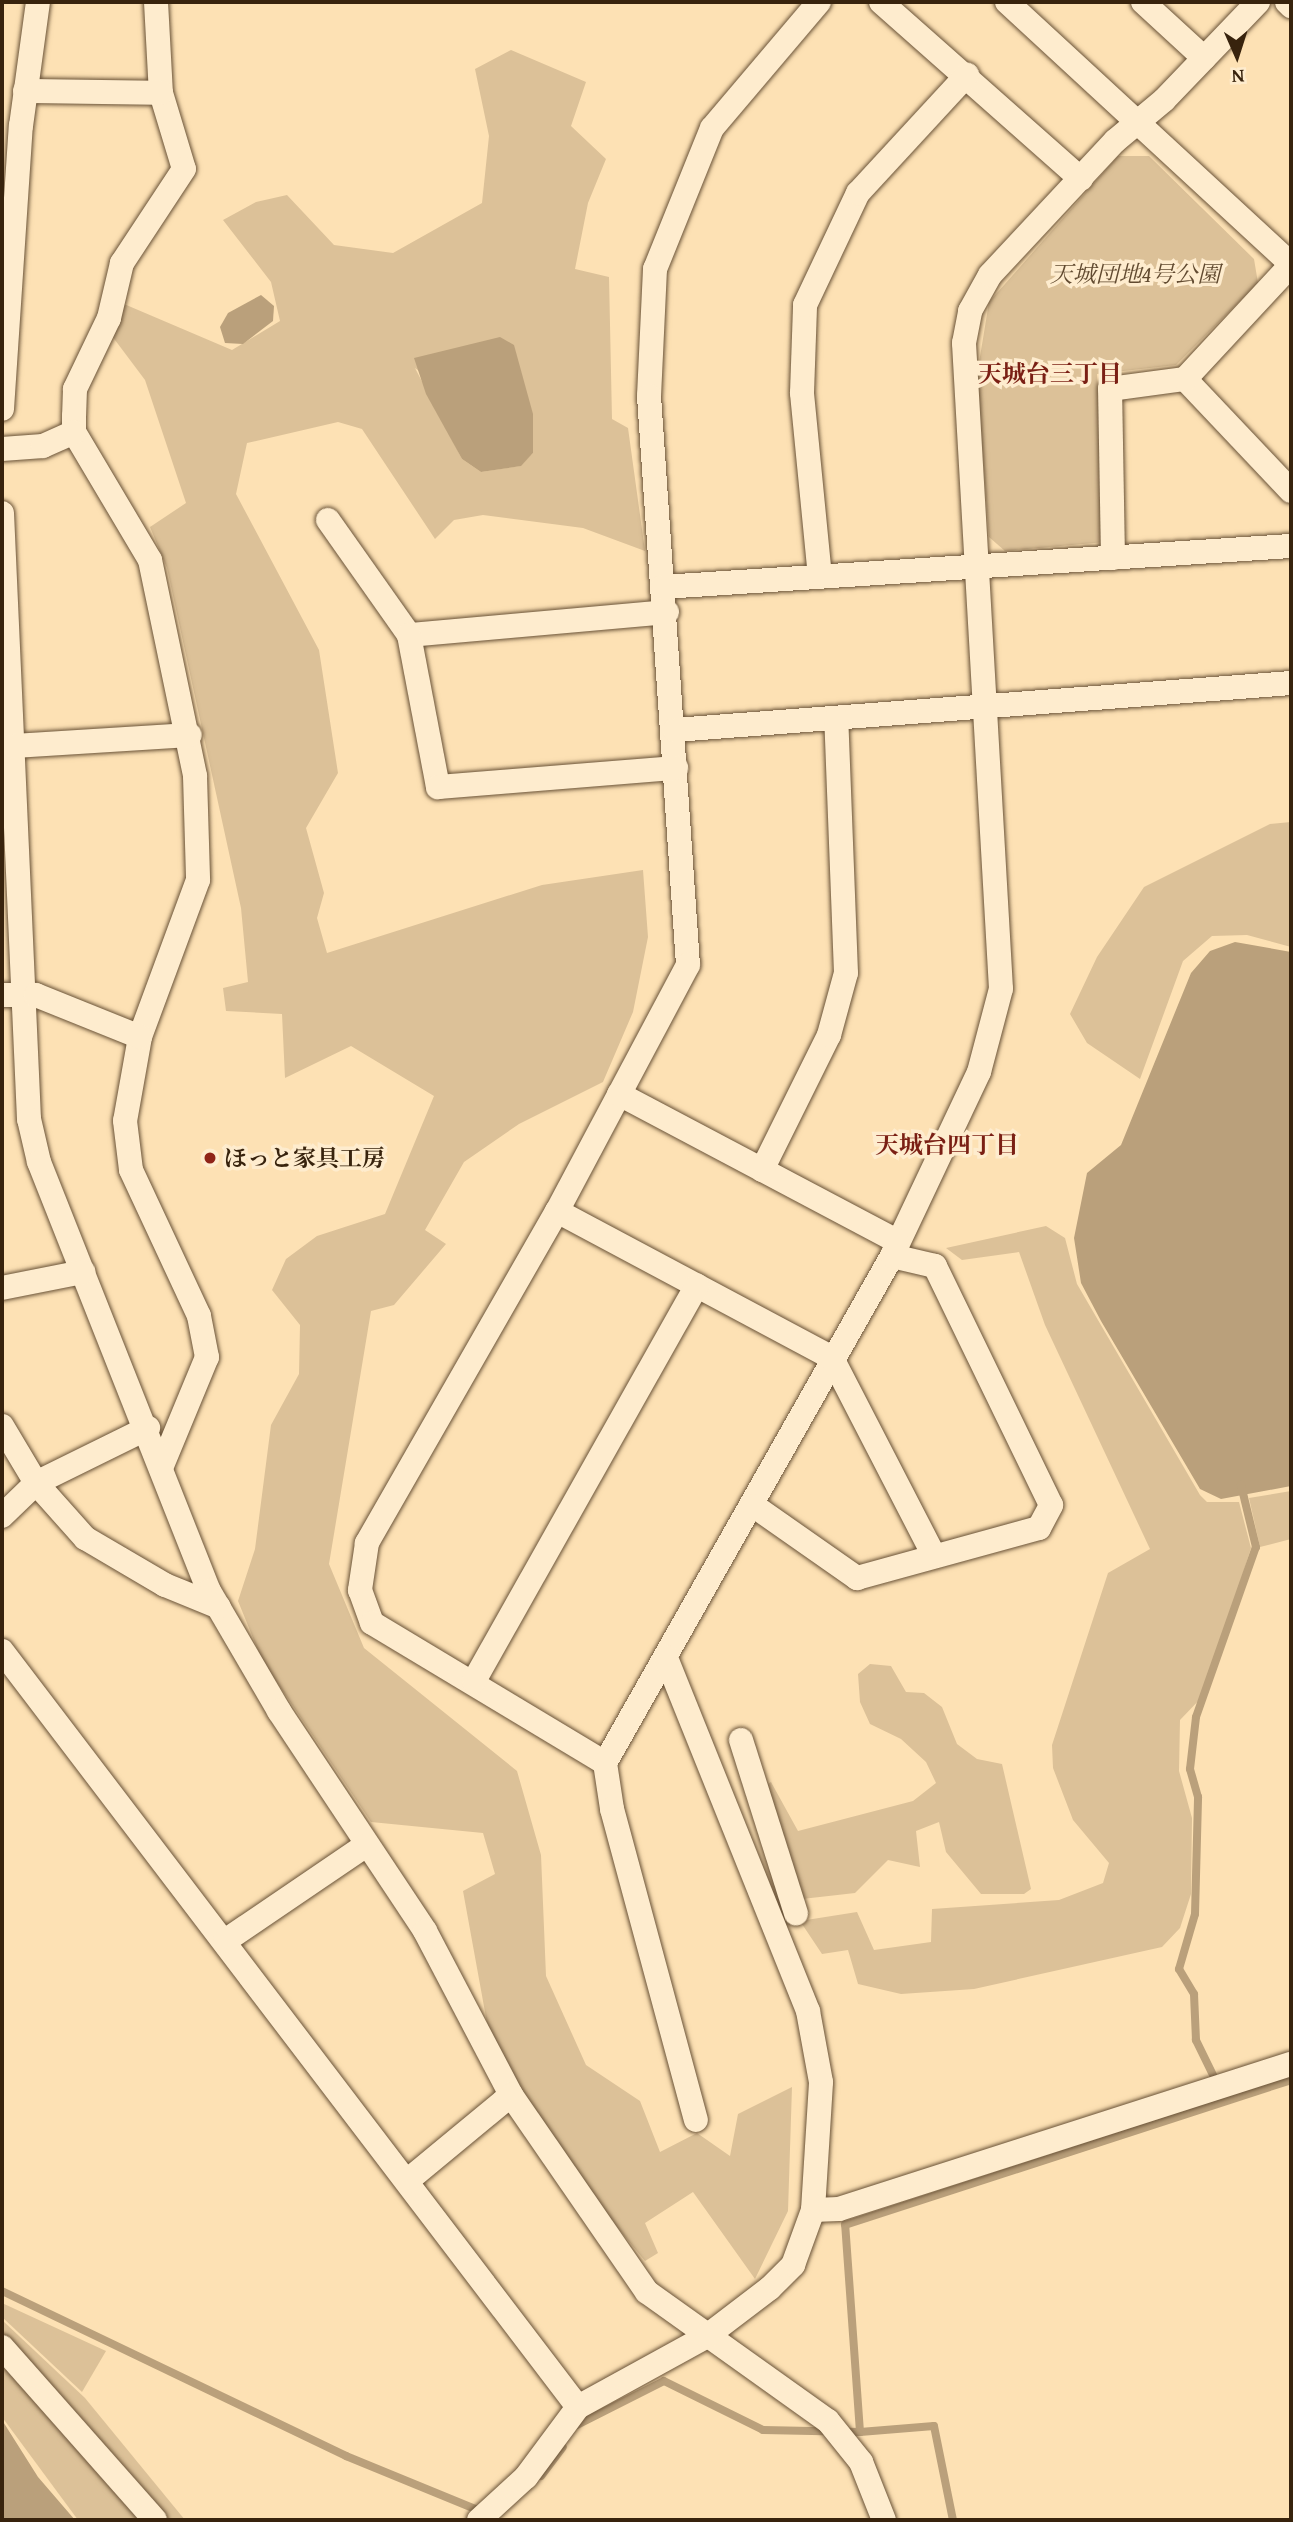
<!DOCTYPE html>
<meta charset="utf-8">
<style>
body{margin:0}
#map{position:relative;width:1293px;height:2522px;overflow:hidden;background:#fde1b4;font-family:"Gentium Book Plus","Noto Serif JP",serif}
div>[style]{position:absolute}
.green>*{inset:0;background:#dcc198}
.water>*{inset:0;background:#baa07b}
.stream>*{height:8px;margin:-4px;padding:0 4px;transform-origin:4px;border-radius:4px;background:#baa07b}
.roads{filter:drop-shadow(0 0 2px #695237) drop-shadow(0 0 2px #695237)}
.minor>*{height:24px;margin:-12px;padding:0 12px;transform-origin:12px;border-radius:12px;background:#feecce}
.dots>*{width:19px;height:19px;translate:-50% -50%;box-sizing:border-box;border:4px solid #feecce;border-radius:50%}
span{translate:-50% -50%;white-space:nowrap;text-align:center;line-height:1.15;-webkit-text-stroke:7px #feecce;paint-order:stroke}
.park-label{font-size:23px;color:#614a30;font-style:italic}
.poi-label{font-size:23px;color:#38230d;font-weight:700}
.left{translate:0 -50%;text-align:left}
.neighbourhood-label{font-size:24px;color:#7a1f14;font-weight:700}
.frame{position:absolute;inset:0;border:4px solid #38230d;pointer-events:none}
.north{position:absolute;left:1202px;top:21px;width:70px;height:70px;-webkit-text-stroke:5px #feecce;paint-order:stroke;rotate:177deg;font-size:19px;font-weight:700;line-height:28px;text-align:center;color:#38230d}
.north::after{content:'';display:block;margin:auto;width:24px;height:32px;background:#38230d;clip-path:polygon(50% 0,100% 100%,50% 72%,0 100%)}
</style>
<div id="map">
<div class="green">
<div style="clip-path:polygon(evenodd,511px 50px,586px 82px,571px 126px,606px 159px,588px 203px,575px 269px,609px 277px,612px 419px,628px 428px,645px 551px,583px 528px,483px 515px,454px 520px,435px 539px,362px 429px,338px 422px,247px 443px,236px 494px,319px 650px,338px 773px,306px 828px,324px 893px,317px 918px,327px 953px,542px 885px,643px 870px,648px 937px,633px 1012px,603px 1082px,519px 1124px,464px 1162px,425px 1230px,446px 1244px,394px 1305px,371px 1311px,329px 1564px,364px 1648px,517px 1771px,541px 1855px,546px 1976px,586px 2065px,640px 2101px,660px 2152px,697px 2133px,730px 2156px,738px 2114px,792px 2087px,788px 2211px,755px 2279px,693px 2192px,645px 2223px,658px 2253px,645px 2261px,613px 2222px,491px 2045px,463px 1891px,495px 1874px,483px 1833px,371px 1822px,262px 1660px,238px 1601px,255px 1549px,271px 1425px,299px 1374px,300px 1325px,272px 1290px,286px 1259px,317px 1236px,385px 1214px,434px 1096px,351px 1046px,285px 1078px,282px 1014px,226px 1011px,223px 988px,248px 982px,241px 908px,167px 568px,150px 527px,186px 503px,145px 380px,112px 336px,124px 304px,232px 350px,280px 321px,271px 282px,223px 220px,256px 202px,287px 195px,334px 245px,393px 253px,482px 203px,489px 136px,475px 69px,511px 50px,415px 368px,533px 453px,520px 466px,481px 472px,462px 459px,415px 368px)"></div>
<div style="clip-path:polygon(1118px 156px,1149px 156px,1254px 259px,1258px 283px,1176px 365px,1097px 374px,1105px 542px,1005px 551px,989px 537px,977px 375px,989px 302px)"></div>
<div style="clip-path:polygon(1291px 822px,1291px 947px,1247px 935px,1212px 936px,1183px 961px,1140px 1079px,1087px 1043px,1070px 1014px,1097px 957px,1144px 887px,1270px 824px)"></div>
<div style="clip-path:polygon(1046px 1226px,1065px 1238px,1077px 1284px,1200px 1495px,1207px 1502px,1239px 1502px,1251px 1548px,1204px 1695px,1180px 1720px,1179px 1771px,1192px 1818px,1191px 1894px,1180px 1928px,1162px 1947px,974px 1989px,901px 1994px,858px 1984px,848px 1950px,822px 1954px,800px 1921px,857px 1912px,874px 1950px,931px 1942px,932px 1909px,1059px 1900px,1103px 1883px,1109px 1863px,1073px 1820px,1053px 1768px,1052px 1745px,1108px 1573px,1150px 1549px,1045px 1325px,1019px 1252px,962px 1260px,946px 1248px)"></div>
<div style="clip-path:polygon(1291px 1491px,1291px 1539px,1260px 1547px,1249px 1498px)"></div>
<div style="clip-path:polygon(870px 1664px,891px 1666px,906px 1692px,924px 1693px,942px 1707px,957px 1744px,977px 1759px,1002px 1764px,1031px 1889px,1024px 1894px,981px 1894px,946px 1852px,939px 1822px,916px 1831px,920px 1867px,888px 1860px,855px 1893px,802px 1899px,761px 1788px,771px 1782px,798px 1831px,913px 1801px,936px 1783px,926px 1762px,901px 1739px,870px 1724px,860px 1702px,858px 1674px)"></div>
<div style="clip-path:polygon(2px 2303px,106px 2351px,82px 2392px,2px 2317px)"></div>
<div style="clip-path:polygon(2px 2320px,85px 2398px,185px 2520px,160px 2520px,2px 2341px)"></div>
<div style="clip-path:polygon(2px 2360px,144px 2520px,78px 2520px,2px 2417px)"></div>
</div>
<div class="water">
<div style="clip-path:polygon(261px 295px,274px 306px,273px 321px,243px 344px,225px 343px,220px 327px,228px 313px)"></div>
<div style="clip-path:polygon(500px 337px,514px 345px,533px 414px,533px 453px,521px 466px,481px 472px,462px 459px,426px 394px,414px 358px)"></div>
<div style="clip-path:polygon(1235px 942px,1291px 952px,1291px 1486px,1221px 1499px,1200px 1489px,1101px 1321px,1081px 1283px,1074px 1238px,1087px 1173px,1121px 1145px,1191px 973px,1210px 951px)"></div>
<div style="clip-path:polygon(2px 2420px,38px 2477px,75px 2520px,2px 2519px)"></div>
</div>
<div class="stream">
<div style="left:1213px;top:2075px;width:39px;rotate:-116deg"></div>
<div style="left:1196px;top:2040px;width:46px;rotate:-92.5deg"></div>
<div style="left:1194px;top:1994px;width:29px;rotate:-121deg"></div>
<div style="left:1179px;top:1969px;width:57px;rotate:-73.8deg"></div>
<div style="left:1195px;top:1914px;width:117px;rotate:-88.5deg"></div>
<div style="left:1198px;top:1797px;width:29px;rotate:-106deg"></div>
<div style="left:1190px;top:1769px;width:52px;rotate:-83.4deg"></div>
<div style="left:1196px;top:1717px;width:180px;rotate:-70.6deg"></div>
<div style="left:1256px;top:1547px;width:64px;rotate:-103.6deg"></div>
<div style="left:2px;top:2291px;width:382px;rotate:25.6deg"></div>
<div style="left:346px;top:2456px;width:145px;rotate:22.3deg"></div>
<div style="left:577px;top:2425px;width:97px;rotate:-26.8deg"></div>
<div style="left:664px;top:2381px;width:110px;rotate:26.3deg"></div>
<div style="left:763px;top:2430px;width:97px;rotate:1.2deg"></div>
<div style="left:860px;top:2432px;width:208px;rotate:-94.1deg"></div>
<div style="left:845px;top:2225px;width:469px;rotate:-18deg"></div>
<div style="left:860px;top:2432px;width:74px;rotate:-4.6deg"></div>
<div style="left:934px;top:2426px;width:96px;rotate:78.6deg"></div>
<div style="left:541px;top:2476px;width:36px;rotate:-53deg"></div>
</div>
<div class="roads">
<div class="minor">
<div style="left:156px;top:2px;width:91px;rotate:86.9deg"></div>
<div style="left:161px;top:93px;width:79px;rotate:73.2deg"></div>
<div style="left:184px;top:169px;width:113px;rotate:123.4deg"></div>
<div style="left:122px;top:263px;width:57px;rotate:103.3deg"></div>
<div style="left:109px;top:318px;width:79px;rotate:115.6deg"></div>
<div style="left:75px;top:389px;width:27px;rotate:92deg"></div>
<div style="left:74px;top:416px;width:16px;rotate:90deg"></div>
<div style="left:74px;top:432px;width:149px;rotate:59.3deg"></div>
<div style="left:150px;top:560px;width:221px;rotate:78.2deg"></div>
<div style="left:195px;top:776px;width:104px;rotate:88.3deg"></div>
<div style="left:198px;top:880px;width:167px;rotate:110.3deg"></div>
<div style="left:140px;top:1037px;width:85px;rotate:100.1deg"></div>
<div style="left:125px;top:1121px;width:49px;rotate:83deg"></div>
<div style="left:131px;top:1170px;width:161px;rotate:65deg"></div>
<div style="left:199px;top:1316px;width:42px;rotate:79deg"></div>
<div style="left:207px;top:1357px;width:120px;rotate:112.5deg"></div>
<div style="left:819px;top:2px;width:165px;rotate:130.3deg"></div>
<div style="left:712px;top:128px;width:152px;rotate:112deg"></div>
<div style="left:655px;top:269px;width:127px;rotate:92.7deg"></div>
<div style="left:649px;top:396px;width:570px;rotate:86.08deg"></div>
<div style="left:688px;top:965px;width:279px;rotate:118deg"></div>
<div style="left:557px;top:1211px;width:383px;rotate:119.8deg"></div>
<div style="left:367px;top:1543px;width:48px;rotate:98.5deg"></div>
<div style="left:360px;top:1590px;width:35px;rotate:70deg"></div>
<div style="left:372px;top:1623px;width:272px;rotate:31deg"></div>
<div style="left:605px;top:1763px;width:583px;rotate:-60.49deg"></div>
<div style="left:892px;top:1256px;width:204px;rotate:-64.7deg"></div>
<div style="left:979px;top:1072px;width:86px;rotate:-75.2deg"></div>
<div style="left:1001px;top:989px;width:647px;rotate:-93.28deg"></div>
<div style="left:964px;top:343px;width:33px;rotate:-79deg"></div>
<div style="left:970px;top:311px;width:41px;rotate:-60.9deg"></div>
<div style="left:990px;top:275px;width:183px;rotate:-47deg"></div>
<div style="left:1115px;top:141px;width:64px;rotate:-39.9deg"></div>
<div style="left:1164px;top:100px;width:136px;rotate:-46.2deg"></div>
<div style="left:881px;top:2px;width:267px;rotate:41.5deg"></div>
<div style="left:1007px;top:2px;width:386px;rotate:42.7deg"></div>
<div style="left:1143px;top:2px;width:83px;rotate:42.6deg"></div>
<div style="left:1287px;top:2px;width:6px;rotate:45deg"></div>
<div style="left:25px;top:91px;width:136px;rotate:0.8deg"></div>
<div style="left:1185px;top:379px;width:154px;rotate:46.6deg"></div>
<div style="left:2px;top:409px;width:284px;rotate:-86.2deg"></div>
<div style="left:21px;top:126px;width:125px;rotate:-82.2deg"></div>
<div style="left:2px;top:449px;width:41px;rotate:-4.2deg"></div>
<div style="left:43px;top:446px;width:34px;rotate:-24deg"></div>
<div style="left:2px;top:513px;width:607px;rotate:87.45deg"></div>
<div style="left:29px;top:1119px;width:44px;rotate:76.9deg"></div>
<div style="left:39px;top:1162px;width:461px;rotate:68.4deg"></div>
<div style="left:209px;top:1591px;width:139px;rotate:59.7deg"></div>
<div style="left:279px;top:1711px;width:264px;rotate:56.4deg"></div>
<div style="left:425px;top:1931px;width:185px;rotate:62.3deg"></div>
<div style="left:511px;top:2095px;width:239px;rotate:55.4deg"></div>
<div style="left:647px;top:2292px;width:222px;rotate:35.5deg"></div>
<div style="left:828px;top:2421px;width:53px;rotate:51.2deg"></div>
<div style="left:861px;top:2462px;width:62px;rotate:68.4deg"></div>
<div style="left:328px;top:520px;width:141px;rotate:54.8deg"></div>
<div style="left:1113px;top:558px;width:169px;rotate:-91deg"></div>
<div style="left:1110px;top:389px;width:76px;rotate:-7.6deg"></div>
<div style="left:1185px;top:379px;width:156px;rotate:-47.1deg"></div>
<div style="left:820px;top:577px;width:185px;rotate:-95.6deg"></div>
<div style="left:802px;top:393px;width:88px;rotate:-88deg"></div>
<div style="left:805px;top:305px;width:124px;rotate:-64.7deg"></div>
<div style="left:858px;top:193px;width:161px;rotate:-47.3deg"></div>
<div style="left:663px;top:587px;width:629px;rotate:-3.74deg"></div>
<div style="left:667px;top:612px;width:259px;rotate:174.9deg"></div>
<div style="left:409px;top:635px;width:155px;rotate:79.2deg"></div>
<div style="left:438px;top:787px;width:239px;rotate:-4.6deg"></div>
<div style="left:675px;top:730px;width:618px;rotate:-4.36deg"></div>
<div style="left:14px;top:746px;width:176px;rotate:-3.6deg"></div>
<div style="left:2px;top:995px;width:34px"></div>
<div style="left:36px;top:995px;width:112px;rotate:22deg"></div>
<div style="left:619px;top:1094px;width:314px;rotate:27.9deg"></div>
<div style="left:762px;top:1170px;width:151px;rotate:-63.6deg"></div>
<div style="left:829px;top:1035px;width:64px;rotate:-74.7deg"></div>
<div style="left:846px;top:973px;width:255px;rotate:-92.2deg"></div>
<div style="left:557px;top:1211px;width:312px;rotate:28.1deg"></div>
<div style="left:832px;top:1358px;width:223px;rotate:62.7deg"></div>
<div style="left:2px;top:1288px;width:83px;rotate:-11.2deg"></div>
<div style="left:2px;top:1426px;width:66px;rotate:59.2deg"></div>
<div style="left:36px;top:1483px;width:74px;rotate:48.3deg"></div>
<div style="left:85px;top:1538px;width:93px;rotate:30.4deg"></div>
<div style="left:165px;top:1585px;width:58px;rotate:22.2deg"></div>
<div style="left:754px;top:1506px;width:126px;rotate:35deg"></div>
<div style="left:857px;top:1578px;width:189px;rotate:-15.4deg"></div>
<div style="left:1039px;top:1528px;width:26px;rotate:-62deg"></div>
<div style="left:1051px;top:1505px;width:266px;rotate:-115.9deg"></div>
<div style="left:935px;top:1266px;width:44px;rotate:-166.9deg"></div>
<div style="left:2px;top:1516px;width:47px;rotate:-44.1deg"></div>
<div style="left:36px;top:1483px;width:125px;rotate:-26.2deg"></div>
<div style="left:2px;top:1651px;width:950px;rotate:52.7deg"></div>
<div style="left:474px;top:1681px;width:454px;rotate:-60.6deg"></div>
<div style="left:741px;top:1740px;width:182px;rotate:72.4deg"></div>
<div style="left:605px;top:1763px;width:47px;rotate:81.3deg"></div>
<div style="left:612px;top:1809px;width:322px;rotate:74.9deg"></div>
<div style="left:225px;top:1941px;width:169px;rotate:-34.2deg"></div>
<div style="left:407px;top:2181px;width:135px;rotate:-39.6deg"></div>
<div style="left:813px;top:2210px;width:26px;rotate:-2deg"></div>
<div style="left:839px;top:2209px;width:475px;rotate:-17.8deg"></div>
<div style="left:2px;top:2347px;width:231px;rotate:48.5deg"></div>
<div style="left:479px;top:2520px;width:64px;rotate:-42.5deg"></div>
<div style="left:526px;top:2477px;width:87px;rotate:-53.4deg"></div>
<div style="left:578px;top:2407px;width:147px;rotate:-28.8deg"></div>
<div style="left:707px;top:2336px;width:79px;rotate:-37.3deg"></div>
<div style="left:770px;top:2288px;width:33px;rotate:-45deg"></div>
<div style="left:793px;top:2265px;width:59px;rotate:-70deg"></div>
<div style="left:813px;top:2210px;width:128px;rotate:-86.4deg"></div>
<div style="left:821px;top:2082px;width:72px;rotate:-100.4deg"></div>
<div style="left:808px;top:2011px;width:381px;rotate:-111.9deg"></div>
</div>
</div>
<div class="dots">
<div style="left:210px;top:1158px;background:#8f2418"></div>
</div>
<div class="park-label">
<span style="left:1135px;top:274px">天城団地4号公園</span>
</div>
<div class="poi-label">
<span class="left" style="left:224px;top:1158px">ほっと家具工房</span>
</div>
<div class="neighbourhood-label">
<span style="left:1050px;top:374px">天城台三丁目</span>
<span style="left:947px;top:1145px">天城台四丁目</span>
</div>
<div class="frame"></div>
<div class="north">N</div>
</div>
